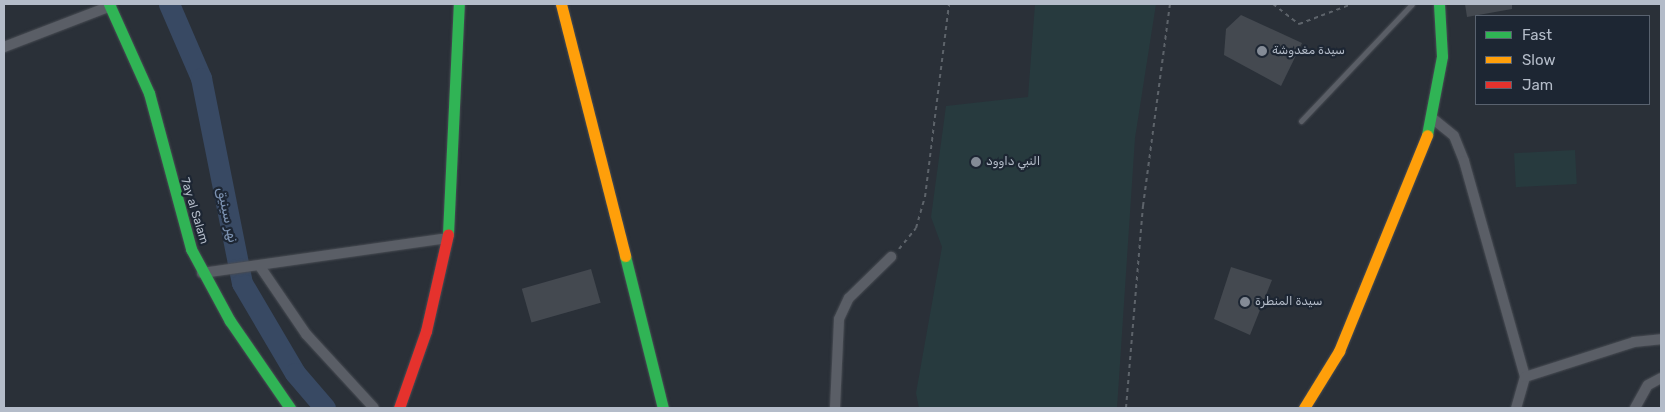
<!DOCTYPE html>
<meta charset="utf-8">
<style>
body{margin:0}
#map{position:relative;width:1665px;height:412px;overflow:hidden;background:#2a3038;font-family:Rubik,"Noto Sans Arabic",sans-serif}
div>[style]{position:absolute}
.green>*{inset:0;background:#273a3e;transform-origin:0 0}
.river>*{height:21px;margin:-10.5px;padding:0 10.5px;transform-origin:10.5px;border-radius:10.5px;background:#384963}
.building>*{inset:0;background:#444950;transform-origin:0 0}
.path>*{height:2px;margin-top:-1px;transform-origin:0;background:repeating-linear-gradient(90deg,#5d636a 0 4px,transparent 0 8px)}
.roads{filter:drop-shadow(0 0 1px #484c53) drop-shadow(0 0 1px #484c53)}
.lane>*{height:5px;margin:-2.5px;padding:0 2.5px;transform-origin:2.5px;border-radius:2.5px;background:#5a5e66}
.street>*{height:10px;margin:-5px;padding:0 5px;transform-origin:5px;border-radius:5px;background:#5a5e66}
.fast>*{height:11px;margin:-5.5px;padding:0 5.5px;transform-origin:5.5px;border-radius:5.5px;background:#30b455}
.slow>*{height:11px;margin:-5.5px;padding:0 5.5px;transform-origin:5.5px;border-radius:5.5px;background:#ff9f0a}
.jam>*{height:11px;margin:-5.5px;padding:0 5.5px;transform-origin:5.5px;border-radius:5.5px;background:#e5322d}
.dots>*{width:14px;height:14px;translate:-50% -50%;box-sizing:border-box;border:2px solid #1d2633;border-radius:50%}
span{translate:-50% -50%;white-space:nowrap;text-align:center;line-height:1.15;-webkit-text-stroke:4.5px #1d2633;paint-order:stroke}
.poi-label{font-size:12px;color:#b4bcc9}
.left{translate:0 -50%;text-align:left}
.street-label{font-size:12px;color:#b4bcc9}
.water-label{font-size:14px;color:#7c92b1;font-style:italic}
.frame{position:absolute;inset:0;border:5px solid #b4bcc9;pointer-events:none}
.legend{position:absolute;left:1475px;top:15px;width:175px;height:90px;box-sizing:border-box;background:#1d2633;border:1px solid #59626f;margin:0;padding:6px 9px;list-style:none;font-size:15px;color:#b4bcc9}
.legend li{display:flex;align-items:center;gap:10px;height:25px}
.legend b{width:25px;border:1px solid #59626f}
</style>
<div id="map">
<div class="green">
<div style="clip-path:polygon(1035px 4px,1156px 4px,1135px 138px,1117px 408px,919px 408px,916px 393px,942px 247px,931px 217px,946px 106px,1028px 97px)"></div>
<div style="left:1575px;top:150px;width:34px;height:61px;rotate:87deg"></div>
</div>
<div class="river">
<div style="left:169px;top:4px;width:81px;rotate:66.6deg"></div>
<div style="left:201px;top:78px;width:209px;rotate:78.7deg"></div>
<div style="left:242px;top:283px;width:104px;rotate:59.5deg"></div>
<div style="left:295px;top:373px;width:46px;rotate:49.4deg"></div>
</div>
<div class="building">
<div style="clip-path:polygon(1465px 4px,1512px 4px,1512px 9px,1467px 17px)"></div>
<div style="clip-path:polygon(1241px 15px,1302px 43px,1281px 86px,1224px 55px,1226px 29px)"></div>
<div style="clip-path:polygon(1231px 267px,1272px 280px,1250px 335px,1214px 319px)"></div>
<div style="left:591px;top:269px;width:35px;height:72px;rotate:74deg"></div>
</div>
<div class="path">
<div style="left:1273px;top:4px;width:33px;rotate:38deg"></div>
<div style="left:1299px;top:24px;width:57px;rotate:-20.7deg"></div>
<div style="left:899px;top:249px;width:27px;rotate:-51deg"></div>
<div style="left:916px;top:228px;width:32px;rotate:-74deg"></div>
<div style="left:925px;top:197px;width:194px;rotate:-82.9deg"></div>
<div style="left:1126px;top:408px;width:203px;rotate:-85.2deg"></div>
<div style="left:1143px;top:206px;width:204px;rotate:-82.4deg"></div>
</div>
<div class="roads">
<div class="lane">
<div style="left:1301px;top:121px;width:161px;rotate:-46.5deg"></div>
</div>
<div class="street">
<div style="left:4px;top:47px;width:115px;rotate:-21deg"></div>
<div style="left:1432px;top:118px;width:28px;rotate:39deg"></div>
<div style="left:1454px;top:136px;width:27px;rotate:68deg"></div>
<div style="left:1464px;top:161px;width:224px;rotate:74.2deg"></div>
<div style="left:1525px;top:377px;width:32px;rotate:106deg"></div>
<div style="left:261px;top:268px;width:80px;rotate:55.7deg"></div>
<div style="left:306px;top:334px;width:100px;rotate:47.4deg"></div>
<div style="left:202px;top:273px;width:248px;rotate:-8.1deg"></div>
<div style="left:1525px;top:377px;width:114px;rotate:-17.8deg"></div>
<div style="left:1634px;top:342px;width:27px;rotate:-6deg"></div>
<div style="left:835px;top:408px;width:89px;rotate:-87.4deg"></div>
<div style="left:839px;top:319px;width:23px;rotate:-65deg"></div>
<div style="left:849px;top:298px;width:59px;rotate:-44.3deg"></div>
<div style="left:1635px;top:408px;width:26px;rotate:-61deg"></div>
<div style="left:1648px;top:385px;width:15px;rotate:-28deg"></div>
</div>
<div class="fast">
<div style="left:109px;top:4px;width:98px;rotate:65.8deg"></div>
<div style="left:149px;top:93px;width:162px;rotate:74.9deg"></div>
<div style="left:191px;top:249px;width:82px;rotate:61.6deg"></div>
<div style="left:230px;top:321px;width:106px;rotate:55.4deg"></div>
<div style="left:1427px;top:135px;width:80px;rotate:-79.2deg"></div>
<div style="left:1442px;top:56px;width:52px;rotate:-93.3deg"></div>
<div style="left:448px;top:234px;width:230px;rotate:-87.3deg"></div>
<div style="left:625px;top:256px;width:157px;rotate:76deg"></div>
</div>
<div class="slow">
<div style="left:561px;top:4px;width:260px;rotate:75.7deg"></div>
<div style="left:1304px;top:408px;width:67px;rotate:-58.4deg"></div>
<div style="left:1339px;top:351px;width:233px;rotate:-67.8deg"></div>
</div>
<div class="jam">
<div style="left:399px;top:408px;width:82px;rotate:-70.7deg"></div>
<div style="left:426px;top:331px;width:99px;rotate:-77.2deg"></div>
</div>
</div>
<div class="dots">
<div style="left:1262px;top:51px;background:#848b96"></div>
<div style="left:976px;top:162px;background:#848b96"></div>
<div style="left:1245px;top:302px;background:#848b96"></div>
</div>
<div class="poi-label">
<span class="left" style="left:1272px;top:51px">سيدة مغدوشة</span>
<span class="left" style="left:986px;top:162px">النبي داوود</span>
<span class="left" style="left:1255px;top:302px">سيدة المنطرة</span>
</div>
<div class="street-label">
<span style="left:194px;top:211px;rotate:73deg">7ay al Salam</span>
</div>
<div class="water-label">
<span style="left:227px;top:215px;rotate:78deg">نهر سينيق</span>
</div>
<div class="frame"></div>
<ul class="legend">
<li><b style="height:6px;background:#30b455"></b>Fast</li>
<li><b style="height:6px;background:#ff9f0a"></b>Slow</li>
<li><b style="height:6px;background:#e5322d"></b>Jam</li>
</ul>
</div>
